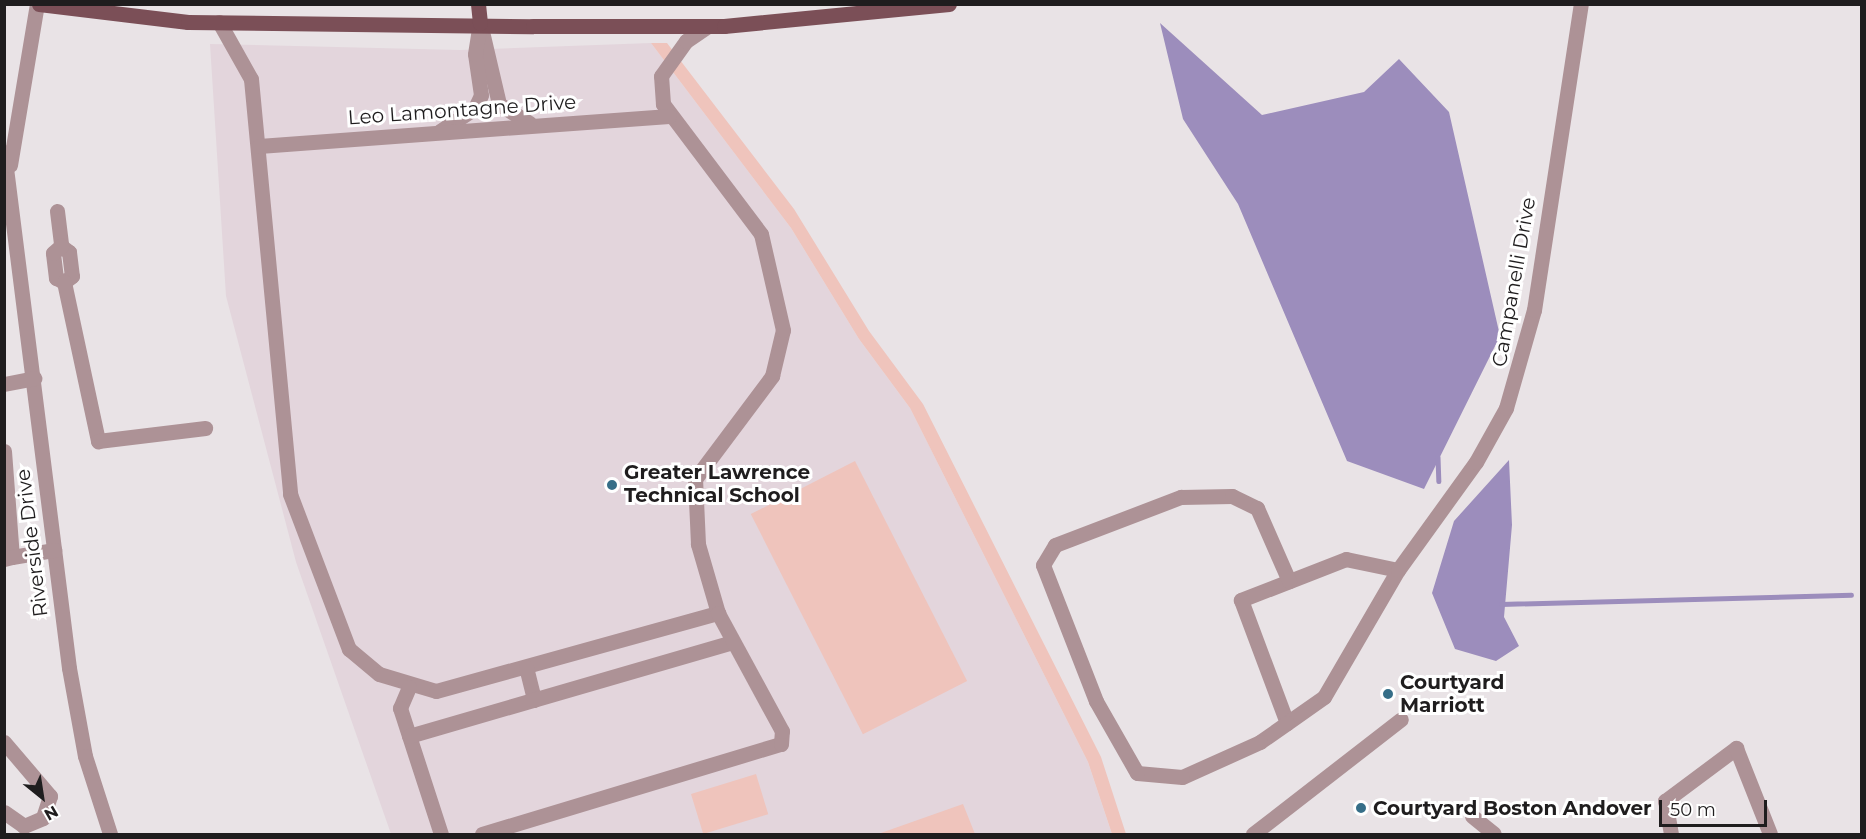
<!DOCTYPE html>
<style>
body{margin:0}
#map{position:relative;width:1866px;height:839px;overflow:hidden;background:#e9e3e6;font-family:Montserrat,sans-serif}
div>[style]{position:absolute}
.built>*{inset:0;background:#e3d5dc}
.green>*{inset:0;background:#efc4bc;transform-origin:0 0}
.water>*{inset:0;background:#9c8dbc}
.stream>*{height:4.5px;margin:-2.25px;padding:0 2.25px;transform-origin:2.25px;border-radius:2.25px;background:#9c8dbc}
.minor>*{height:15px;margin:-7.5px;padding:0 7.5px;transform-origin:7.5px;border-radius:7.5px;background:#ad9296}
.major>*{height:15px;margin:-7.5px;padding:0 7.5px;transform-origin:7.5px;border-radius:7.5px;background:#7b4f57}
.dots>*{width:16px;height:16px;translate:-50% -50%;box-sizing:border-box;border:3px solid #fff;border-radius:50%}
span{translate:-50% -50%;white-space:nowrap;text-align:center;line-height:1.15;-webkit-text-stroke:6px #fff;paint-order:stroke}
.street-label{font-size:20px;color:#1f1d1e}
.poi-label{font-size:20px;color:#1f1d1e;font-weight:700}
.left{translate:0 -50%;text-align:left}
.frame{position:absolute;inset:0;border:6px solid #1f1d1e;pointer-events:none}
.north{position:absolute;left:12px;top:767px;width:60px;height:60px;-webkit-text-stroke:4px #fff;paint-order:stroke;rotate:150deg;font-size:16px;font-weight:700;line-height:24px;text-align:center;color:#1f1d1e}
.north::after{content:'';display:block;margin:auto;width:21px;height:27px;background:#1f1d1e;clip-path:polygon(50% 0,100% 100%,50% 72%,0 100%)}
.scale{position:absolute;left:1659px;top:800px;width:108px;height:27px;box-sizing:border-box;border:3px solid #1f1d1e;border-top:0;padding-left:8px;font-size:18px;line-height:21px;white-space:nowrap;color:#1f1d1e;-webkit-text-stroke:4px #fff;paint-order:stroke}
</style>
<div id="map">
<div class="built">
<div style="clip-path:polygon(651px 43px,791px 228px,859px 339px,910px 408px,1088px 762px,1112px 834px,391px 834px,296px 562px,226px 296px,210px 44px,460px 50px)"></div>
</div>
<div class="green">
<div style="clip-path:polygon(651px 43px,667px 43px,794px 209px,869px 331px,923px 404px,1101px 757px,1126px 834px,1112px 834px,1088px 762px,910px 408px,859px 339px,791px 228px)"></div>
<div style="left:855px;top:461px;width:247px;height:117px;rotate:63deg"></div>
<div style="left:756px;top:774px;width:42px;height:68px;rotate:73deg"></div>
<div style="clip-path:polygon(963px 804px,975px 834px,878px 834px)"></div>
</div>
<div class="water">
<div style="clip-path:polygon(1160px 23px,1262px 115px,1364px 92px,1399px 59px,1449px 112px,1500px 336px,1424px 489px,1347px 461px,1238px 204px,1183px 119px)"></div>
<div style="clip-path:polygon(1509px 460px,1512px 525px,1504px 617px,1519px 646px,1496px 661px,1455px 649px,1432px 593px,1454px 521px)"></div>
</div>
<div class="stream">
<div style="left:1438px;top:457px;width:24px;rotate:88deg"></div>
<div style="left:1501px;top:604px;width:350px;rotate:-1.5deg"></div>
</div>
<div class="minor">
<div style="left:219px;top:22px;width:65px;rotate:60.7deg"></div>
<div style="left:251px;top:79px;width:417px;rotate:84.6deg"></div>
<div style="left:290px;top:494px;width:166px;rotate:69.2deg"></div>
<div style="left:349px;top:649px;width:39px;rotate:40deg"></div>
<div style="left:379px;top:674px;width:59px;rotate:16.6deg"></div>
<div style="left:436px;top:691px;width:293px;rotate:-15.5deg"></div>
<div style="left:718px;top:613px;width:72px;rotate:-106.2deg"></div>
<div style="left:698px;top:544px;width:65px;rotate:-92.6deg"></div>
<div style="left:695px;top:479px;width:129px;rotate:-53.2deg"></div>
<div style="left:772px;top:376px;width:47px;rotate:-76.6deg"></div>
<div style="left:783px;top:330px;width:98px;rotate:-102.9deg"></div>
<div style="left:761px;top:234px;width:163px;rotate:-127deg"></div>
<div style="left:663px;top:104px;width:28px;rotate:-94deg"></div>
<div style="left:661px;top:76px;width:43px;rotate:-54.5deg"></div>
<div style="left:686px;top:41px;width:27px;rotate:-34deg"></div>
<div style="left:481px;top:27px;width:79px;rotate:76.8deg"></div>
<div style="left:499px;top:104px;width:36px;rotate:32deg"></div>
<div style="left:440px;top:131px;width:42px;rotate:-33.3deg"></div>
<div style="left:475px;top:108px;width:14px;rotate:-65deg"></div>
<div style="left:481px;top:95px;width:41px;rotate:-98.3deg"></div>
<div style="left:475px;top:54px;width:31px;rotate:-81deg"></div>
<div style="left:259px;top:146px;width:411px;rotate:-4.2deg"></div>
<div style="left:4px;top:152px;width:520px;rotate:82.82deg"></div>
<div style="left:69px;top:668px;width:89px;rotate:79.7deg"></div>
<div style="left:85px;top:756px;width:82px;rotate:72.2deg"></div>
<div style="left:10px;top:165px;width:163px;rotate:-80.5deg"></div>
<div style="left:57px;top:211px;width:35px;rotate:83deg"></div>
<div style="left:61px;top:246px;width:10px;rotate:37deg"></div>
<div style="left:69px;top:252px;width:24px;rotate:83deg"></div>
<div style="left:72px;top:276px;width:10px;rotate:143deg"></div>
<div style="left:64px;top:282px;width:9px;rotate:-153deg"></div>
<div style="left:56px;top:278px;width:25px;rotate:-97deg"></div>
<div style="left:53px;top:253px;width:11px;rotate:-41deg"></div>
<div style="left:64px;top:282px;width:163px;rotate:77.9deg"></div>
<div style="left:98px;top:441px;width:108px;rotate:-6.9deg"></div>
<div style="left:4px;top:384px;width:31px;rotate:-11deg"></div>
<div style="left:4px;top:451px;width:106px;rotate:85.7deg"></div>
<div style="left:12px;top:557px;width:8px;rotate:166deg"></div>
<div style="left:12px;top:557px;width:43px;rotate:-9.5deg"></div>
<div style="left:1398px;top:570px;width:53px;rotate:-168.1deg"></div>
<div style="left:1346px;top:559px;width:113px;rotate:158.7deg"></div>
<div style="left:1241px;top:600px;width:131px;rotate:69.5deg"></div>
<div style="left:1287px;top:723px;width:45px;rotate:-35.1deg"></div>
<div style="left:1324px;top:697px;width:147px;rotate:-59.8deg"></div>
<div style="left:1398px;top:570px;width:133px;rotate:-54.2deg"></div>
<div style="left:1476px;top:462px;width:62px;rotate:-60.9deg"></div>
<div style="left:1506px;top:408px;width:102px;rotate:-74.1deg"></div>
<div style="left:1534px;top:310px;width:310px;rotate:-81.3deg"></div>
<div style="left:526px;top:667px;width:34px;rotate:76deg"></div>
<div style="left:409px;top:687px;width:23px;rotate:113deg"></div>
<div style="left:400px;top:708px;width:133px;rotate:72deg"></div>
<div style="left:1287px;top:723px;width:33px;rotate:145deg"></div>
<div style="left:1260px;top:742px;width:85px;rotate:155.8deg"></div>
<div style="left:1182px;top:777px;width:45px;rotate:-174.9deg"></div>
<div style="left:1137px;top:773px;width:83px;rotate:-119.7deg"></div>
<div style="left:1096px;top:701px;width:146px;rotate:-111.3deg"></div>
<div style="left:1043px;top:565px;width:23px;rotate:-59deg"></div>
<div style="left:1055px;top:545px;width:135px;rotate:-20.9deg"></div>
<div style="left:1181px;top:497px;width:51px;rotate:-1.1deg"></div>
<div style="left:1232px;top:496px;width:28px;rotate:26deg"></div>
<div style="left:1257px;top:508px;width:80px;rotate:66.3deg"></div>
<div style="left:409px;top:736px;width:337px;rotate:-16.2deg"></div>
<div style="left:4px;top:742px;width:71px;rotate:49.6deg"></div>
<div style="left:50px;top:796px;width:23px;rotate:108deg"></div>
<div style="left:43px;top:818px;width:21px;rotate:157deg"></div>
<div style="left:24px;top:826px;width:24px;rotate:-145deg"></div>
<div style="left:1472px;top:816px;width:28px;rotate:39deg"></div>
<div style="left:482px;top:834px;width:312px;rotate:-16.8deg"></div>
<div style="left:781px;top:744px;width:13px;rotate:-86deg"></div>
<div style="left:782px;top:731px;width:134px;rotate:-118.5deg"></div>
<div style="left:1253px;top:834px;width:187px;rotate:-37.8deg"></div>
<div style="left:1671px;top:834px;width:34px;rotate:-100deg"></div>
<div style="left:1665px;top:801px;width:89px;rotate:-36.7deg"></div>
<div style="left:1736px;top:748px;width:92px;rotate:68.4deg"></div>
</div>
<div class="major">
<div style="left:39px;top:4px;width:150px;rotate:6.9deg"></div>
<div style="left:188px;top:22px;width:345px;rotate:0.7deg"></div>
<div style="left:533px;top:26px;width:191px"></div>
<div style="left:724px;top:26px;width:226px;rotate:-5.6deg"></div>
<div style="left:478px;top:4px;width:19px;rotate:84deg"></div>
</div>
<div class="dots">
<div style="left:612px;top:485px;background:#366e88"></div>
<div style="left:1388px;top:694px;background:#366e88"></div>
<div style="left:1361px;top:808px;background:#366e88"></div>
</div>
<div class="street-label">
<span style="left:462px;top:110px;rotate:-4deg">Leo Lamontagne Drive</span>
<span style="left:1514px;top:282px;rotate:-80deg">Campanelli Drive</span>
<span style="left:32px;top:543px;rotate:-97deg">Riverside Drive</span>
</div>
<div class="poi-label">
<span class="left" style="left:624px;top:484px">Greater Lawrence<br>Technical School</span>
<span class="left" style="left:1400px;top:694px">Courtyard<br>Marriott</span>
<span class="left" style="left:1373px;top:808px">Courtyard Boston Andover</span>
</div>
<div class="frame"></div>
<div class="north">N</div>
<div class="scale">50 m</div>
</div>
